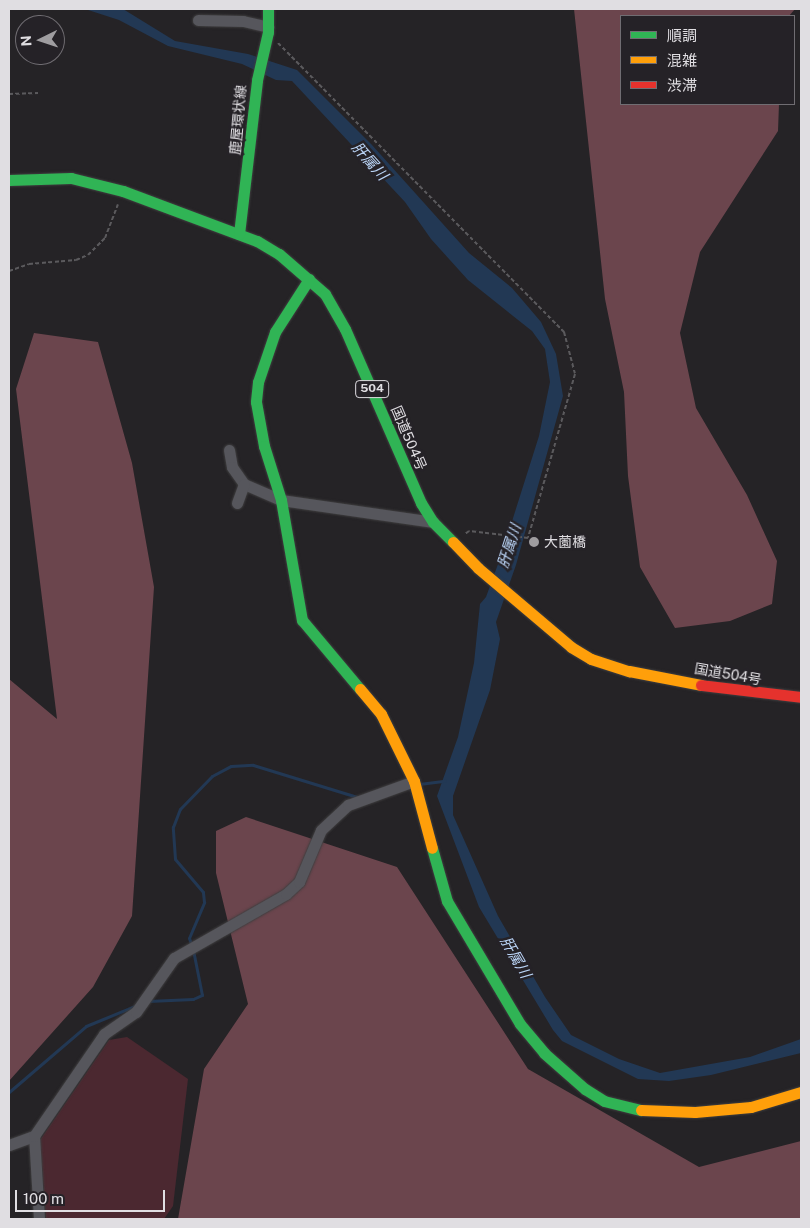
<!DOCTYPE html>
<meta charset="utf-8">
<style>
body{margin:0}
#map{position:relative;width:810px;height:1228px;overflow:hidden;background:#252326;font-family:"Public Sans","Noto Sans JP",sans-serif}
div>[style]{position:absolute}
.green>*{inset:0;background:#4b2830}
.forest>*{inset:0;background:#6b454d}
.water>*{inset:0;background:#223854}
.stream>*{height:3px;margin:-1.5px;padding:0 1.5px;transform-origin:1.5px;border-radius:1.5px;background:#223854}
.path>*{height:2px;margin-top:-1px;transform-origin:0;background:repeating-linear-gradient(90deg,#5b5a5d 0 4px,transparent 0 6.5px)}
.roads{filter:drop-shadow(0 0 1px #3f3e3f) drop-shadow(0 0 1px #3f3e3f)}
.street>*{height:11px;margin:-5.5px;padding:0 5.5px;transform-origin:5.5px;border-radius:5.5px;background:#56565c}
.fast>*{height:11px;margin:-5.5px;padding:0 5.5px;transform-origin:5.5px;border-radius:5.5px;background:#30b455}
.slow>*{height:11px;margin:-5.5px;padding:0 5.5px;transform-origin:5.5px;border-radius:5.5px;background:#ff9f0a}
.jam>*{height:11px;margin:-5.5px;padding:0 5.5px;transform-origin:5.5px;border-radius:5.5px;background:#e5322d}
.dots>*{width:14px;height:14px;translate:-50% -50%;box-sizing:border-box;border:2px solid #252227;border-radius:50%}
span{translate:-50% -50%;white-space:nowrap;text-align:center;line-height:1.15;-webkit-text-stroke:5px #252227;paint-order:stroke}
.shield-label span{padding:1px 4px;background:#252227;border:1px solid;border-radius:4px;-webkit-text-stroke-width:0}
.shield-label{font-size:12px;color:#e0dee2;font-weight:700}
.street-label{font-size:14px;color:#e0dee2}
.poi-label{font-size:14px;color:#e0dee2}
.left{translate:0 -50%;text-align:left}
.water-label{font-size:15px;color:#b9d3f5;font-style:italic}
.frame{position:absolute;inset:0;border:10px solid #e0dee2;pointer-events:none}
.legend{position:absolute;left:620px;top:15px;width:175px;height:90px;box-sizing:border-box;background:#252227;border:1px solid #706d72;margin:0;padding:6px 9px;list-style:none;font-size:15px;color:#e0dee2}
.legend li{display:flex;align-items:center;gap:10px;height:25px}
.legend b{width:25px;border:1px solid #706d72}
.north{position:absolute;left:15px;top:15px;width:50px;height:50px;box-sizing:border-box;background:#252227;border:1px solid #706d72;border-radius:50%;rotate:266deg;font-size:14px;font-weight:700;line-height:20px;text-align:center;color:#e0dee2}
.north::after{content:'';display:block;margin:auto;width:18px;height:22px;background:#9f9da0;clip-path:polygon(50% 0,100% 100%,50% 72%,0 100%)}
.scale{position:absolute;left:15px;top:1190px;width:150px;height:22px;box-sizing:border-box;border:2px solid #e0dee2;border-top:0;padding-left:6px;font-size:15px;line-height:18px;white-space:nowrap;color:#e0dee2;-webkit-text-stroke:4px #252227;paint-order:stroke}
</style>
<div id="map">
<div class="green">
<div style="clip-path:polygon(127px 1037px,188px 1079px,173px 1206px,164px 1219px,46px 1219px,40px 1140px,109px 1040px)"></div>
</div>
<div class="forest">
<div style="clip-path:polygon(574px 9px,795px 9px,789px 16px,621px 16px,621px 104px,779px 104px,778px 131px,700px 252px,680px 333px,696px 408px,747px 495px,777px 561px,772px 604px,730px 621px,675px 628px,640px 567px,628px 476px,624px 392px,605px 299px)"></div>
<div style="clip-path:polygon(34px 333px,98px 342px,132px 463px,154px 587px,132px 916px,93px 987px,9px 1081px,9px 679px,57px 719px,16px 389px)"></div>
<div style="clip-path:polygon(246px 817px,397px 867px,528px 1069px,699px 1167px,801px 1141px,801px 1219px,178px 1219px,204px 1069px,248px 1004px,216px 873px,216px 831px)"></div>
</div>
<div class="water">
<div style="clip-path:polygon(85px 9px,123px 9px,175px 41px,248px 54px,297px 70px,372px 145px,469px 253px,512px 288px,541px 322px,556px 354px,563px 396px,516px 565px,496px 622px,500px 639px,490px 690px,453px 796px,453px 815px,498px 916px,545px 997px,571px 1035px,619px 1059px,660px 1073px,750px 1057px,801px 1039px,801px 1053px,711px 1075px,669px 1081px,638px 1079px,562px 1041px,553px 1030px,479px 907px,437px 796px,458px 737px,474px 663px,480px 604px,486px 597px,501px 556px,539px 436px,550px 382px,545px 349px,532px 331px,468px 280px,431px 239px,405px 202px,292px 81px,276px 80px,242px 64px,168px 46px,119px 20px)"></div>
</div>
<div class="stream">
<div style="left:419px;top:784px;width:26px;rotate:-7deg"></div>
<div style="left:191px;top:944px;width:6px;rotate:-108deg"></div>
<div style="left:189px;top:938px;width:39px;rotate:-67deg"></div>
<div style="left:204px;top:902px;width:10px;rotate:-96deg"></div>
<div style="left:203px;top:892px;width:43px;rotate:-130.3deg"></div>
<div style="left:175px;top:859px;width:32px;rotate:-94deg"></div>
<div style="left:173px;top:827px;width:19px;rotate:-69deg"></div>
<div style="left:180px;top:809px;width:46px;rotate:-45.9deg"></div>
<div style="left:212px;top:776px;width:21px;rotate:-28deg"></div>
<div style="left:231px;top:766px;width:22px;rotate:-3deg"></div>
<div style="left:253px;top:765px;width:109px;rotate:17.1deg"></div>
<div style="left:148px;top:1001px;width:45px;rotate:-2.5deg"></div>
<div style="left:193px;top:999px;width:10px;rotate:-24deg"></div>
<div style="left:202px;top:995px;width:46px;rotate:-101.3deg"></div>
<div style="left:9px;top:1092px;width:101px;rotate:-40.6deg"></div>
<div style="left:86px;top:1026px;width:55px;rotate:-22.4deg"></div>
</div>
<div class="path">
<div style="left:278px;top:43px;width:407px;rotate:45.3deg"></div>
<div style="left:564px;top:332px;width:43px;rotate:75.3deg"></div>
<div style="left:575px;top:374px;width:171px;rotate:106deg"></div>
<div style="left:528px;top:538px;width:59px;rotate:-173.2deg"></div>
<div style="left:469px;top:531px;width:5px;rotate:143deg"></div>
<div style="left:9px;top:94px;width:29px;rotate:-2deg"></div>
<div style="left:9px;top:271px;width:21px;rotate:-19deg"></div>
<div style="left:29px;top:264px;width:47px;rotate:-4.9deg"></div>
<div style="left:76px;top:260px;width:13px;rotate:-23deg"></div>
<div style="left:88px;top:255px;width:24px;rotate:-45deg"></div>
<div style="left:105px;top:238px;width:36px;rotate:-69deg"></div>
</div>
<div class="roads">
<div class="street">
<div style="left:198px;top:20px;width:45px;rotate:1.3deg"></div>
<div style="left:243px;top:21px;width:26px;rotate:13deg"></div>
<div style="left:229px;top:450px;width:17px;rotate:80deg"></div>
<div style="left:232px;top:467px;width:21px;rotate:55deg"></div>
<div style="left:244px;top:484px;width:40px;rotate:23.4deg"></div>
<div style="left:281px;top:500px;width:154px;rotate:8.2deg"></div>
<div style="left:237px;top:503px;width:20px;rotate:-70deg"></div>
<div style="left:9px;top:1145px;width:27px;rotate:-20deg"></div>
<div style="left:39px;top:1219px;width:83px;rotate:-93.4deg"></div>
<div style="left:34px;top:1136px;width:124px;rotate:-55.5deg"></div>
<div style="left:104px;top:1034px;width:39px;rotate:-35deg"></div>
<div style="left:136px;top:1012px;width:66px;rotate:-54.9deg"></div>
<div style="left:174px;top:958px;width:129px;rotate:-29.7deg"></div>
<div style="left:286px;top:894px;width:18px;rotate:-43deg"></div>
<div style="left:299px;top:882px;width:56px;rotate:-67.1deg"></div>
<div style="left:321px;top:830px;width:37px;rotate:-43deg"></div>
<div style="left:348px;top:805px;width:70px;rotate:-20deg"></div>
</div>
<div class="fast">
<div style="left:9px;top:180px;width:62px;rotate:-1.8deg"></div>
<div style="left:71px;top:178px;width:54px;rotate:14deg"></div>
<div style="left:123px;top:191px;width:143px;rotate:20.5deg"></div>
<div style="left:257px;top:241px;width:26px;rotate:31deg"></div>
<div style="left:279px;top:254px;width:61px;rotate:41deg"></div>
<div style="left:325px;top:294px;width:40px;rotate:60.3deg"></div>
<div style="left:345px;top:329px;width:190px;rotate:66.4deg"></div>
<div style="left:421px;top:503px;width:22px;rotate:58deg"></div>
<div style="left:433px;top:522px;width:28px;rotate:45deg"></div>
<div style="left:239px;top:234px;width:155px;rotate:-83.3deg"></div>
<div style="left:257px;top:80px;width:49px;rotate:-77.1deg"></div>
<div style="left:268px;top:32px;width:23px;rotate:-90deg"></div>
<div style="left:309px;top:279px;width:63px;rotate:122.7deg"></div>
<div style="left:275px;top:332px;width:53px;rotate:108.8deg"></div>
<div style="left:258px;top:382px;width:20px;rotate:96deg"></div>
<div style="left:256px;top:402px;width:45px;rotate:79.7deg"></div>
<div style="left:264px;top:446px;width:57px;rotate:72.5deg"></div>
<div style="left:281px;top:500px;width:122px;rotate:80.1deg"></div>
<div style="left:302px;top:620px;width:90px;rotate:50deg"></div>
<div style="left:432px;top:848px;width:55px;rotate:74.2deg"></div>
<div style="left:447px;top:901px;width:143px;rotate:59.3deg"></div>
<div style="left:520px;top:1024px;width:38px;rotate:50deg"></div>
<div style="left:544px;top:1053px;width:55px;rotate:41.3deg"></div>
<div style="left:585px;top:1089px;width:22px;rotate:32deg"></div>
<div style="left:604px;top:1101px;width:38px;rotate:14deg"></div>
</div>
<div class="slow">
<div style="left:453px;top:542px;width:36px;rotate:46deg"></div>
<div style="left:478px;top:568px;width:122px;rotate:40.3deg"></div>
<div style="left:571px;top:647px;width:23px;rotate:31deg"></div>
<div style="left:591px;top:659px;width:40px;rotate:18deg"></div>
<div style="left:629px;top:671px;width:73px;rotate:11deg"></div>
<div style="left:360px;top:689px;width:33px;rotate:50deg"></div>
<div style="left:381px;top:714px;width:75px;rotate:63.8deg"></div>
<div style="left:414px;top:781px;width:69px;rotate:75deg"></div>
<div style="left:641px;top:1110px;width:54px;rotate:2.1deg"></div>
<div style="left:695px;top:1112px;width:56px;rotate:-5.1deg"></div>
<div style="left:751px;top:1107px;width:52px;rotate:-16.7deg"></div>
</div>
<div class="jam">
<div style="left:701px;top:685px;width:101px;rotate:6.8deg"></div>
</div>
</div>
<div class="dots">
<div style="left:534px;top:542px;background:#9f9da0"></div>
</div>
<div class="shield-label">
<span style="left:372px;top:389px">504</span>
</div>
<div class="street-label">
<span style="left:238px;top:120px;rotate:-85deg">鹿屋環状線</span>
<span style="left:409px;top:438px;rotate:67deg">国道504号</span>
<span style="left:728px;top:674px;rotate:10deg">国道504号</span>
</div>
<div class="poi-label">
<span class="left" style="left:544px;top:542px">大薗橋</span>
</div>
<div class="water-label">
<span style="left:370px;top:161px;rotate:48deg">肝属川</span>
<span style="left:509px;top:546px;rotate:-72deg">肝属川</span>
<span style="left:516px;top:957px;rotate:60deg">肝属川</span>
</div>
<div class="frame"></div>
<ul class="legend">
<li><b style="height:6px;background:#30b455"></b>順調</li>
<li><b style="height:6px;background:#ff9f0a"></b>混雑</li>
<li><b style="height:6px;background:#e5322d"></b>渋滞</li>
</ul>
<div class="north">N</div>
<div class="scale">100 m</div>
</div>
